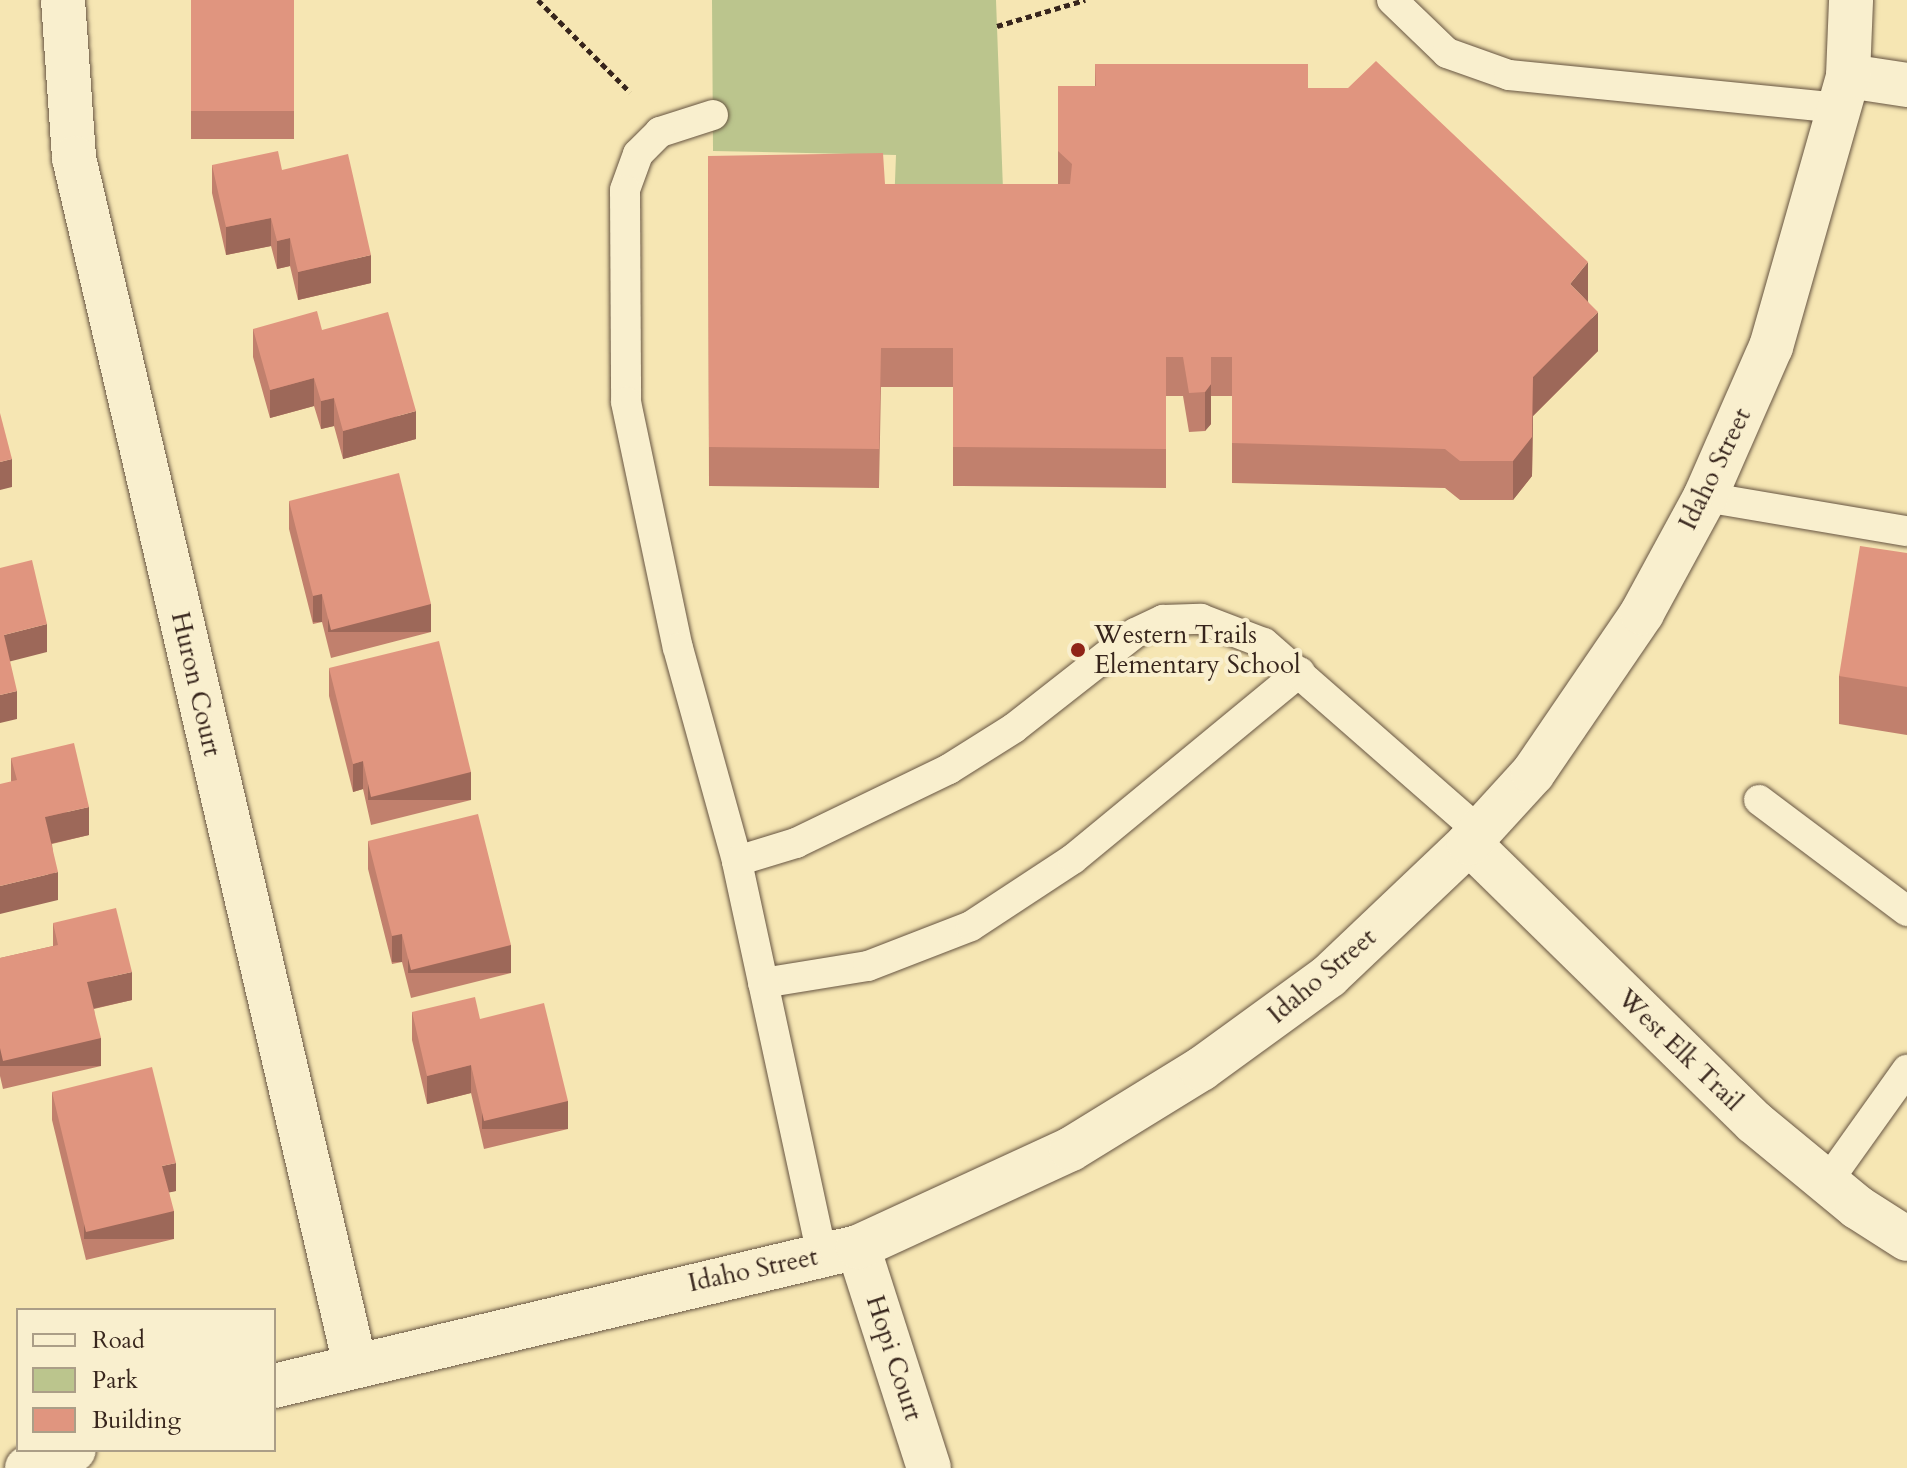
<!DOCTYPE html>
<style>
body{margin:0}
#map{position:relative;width:1907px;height:1468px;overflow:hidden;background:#f6e6b3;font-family:Cardo,serif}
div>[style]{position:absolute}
.green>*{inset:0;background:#bbc58d}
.path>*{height:5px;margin-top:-2.5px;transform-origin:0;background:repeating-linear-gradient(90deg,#37251c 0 6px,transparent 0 10px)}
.roads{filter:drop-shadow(0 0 2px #675542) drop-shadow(0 0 2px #675542)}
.service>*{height:30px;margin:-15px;padding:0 15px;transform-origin:15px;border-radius:15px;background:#f9efce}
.minor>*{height:44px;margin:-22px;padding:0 22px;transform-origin:22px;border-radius:22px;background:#f9efce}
.wall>*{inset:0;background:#c1806d;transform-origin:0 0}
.shaded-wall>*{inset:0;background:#9d6859;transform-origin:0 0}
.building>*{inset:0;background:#e0957f;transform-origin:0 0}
.dots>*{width:22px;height:22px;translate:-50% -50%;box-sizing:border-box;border:4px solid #f9efce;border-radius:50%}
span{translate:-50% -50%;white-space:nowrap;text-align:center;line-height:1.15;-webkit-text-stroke:8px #f9efce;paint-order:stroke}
.street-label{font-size:26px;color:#37251c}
.poi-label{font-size:26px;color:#37251c}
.left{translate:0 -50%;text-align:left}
.legend{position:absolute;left:16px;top:1308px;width:260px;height:144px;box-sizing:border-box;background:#f9efce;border:2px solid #ab9e87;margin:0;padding:10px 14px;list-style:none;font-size:24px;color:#37251c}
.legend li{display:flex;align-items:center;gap:16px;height:40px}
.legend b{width:40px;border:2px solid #ab9e87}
</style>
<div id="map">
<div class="green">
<div style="clip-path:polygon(712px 0,996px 0,1004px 217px,894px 207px,896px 155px,713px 151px)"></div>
</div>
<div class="path">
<div style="left:538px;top:0;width:130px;rotate:45deg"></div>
<div style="left:997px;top:26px;width:92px;rotate:-16.5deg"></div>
</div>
<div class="roads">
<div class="service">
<div style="left:1392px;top:0;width:76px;rotate:43.9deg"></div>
<div style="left:1447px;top:53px;width:66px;rotate:19.5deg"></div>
<div style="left:1509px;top:75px;width:332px;rotate:5.7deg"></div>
<div style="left:713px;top:115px;width:56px;rotate:162.2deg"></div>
<div style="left:660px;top:132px;width:31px;rotate:135deg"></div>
<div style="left:638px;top:154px;width:38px;rotate:110deg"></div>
<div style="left:625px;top:190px;width:212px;rotate:89.7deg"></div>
<div style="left:626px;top:402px;width:251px;rotate:78.1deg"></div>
<div style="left:678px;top:648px;width:221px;rotate:74.5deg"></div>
<div style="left:1705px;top:497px;width:205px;rotate:9.6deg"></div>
<div style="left:1759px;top:800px;width:185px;rotate:36.9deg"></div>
<div style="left:763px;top:983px;width:106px;rotate:-9.2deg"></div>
<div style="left:868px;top:966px;width:110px;rotate:-21.2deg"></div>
<div style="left:971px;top:926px;width:122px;rotate:-33.3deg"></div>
<div style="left:1073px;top:859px;width:294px;rotate:-39.5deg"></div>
<div style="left:1827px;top:1182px;width:138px;rotate:-54.5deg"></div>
<div style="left:822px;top:1255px;width:403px;rotate:-102.2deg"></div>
<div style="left:737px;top:861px;width:62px;rotate:-17deg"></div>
<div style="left:796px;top:843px;width:170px;rotate:-25.8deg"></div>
<div style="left:949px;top:769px;width:77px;rotate:-32.2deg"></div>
<div style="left:1014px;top:728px;width:154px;rotate:-38.1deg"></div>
<div style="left:1135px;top:633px;width:31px;rotate:-25deg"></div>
<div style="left:1163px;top:620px;width:38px;rotate:-2deg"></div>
<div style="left:1201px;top:619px;width:67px;rotate:20.9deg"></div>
<div style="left:1264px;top:643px;width:286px;rotate:41.2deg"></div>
</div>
<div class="minor">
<div style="left:63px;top:0;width:158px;rotate:86deg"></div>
<div style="left:74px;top:158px;width:1239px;rotate:76.89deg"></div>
<div style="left:1848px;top:76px;width:60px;rotate:8.7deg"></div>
<div style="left:1469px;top:843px;width:399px;rotate:44.4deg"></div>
<div style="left:1754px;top:1122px;width:134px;rotate:39.5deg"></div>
<div style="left:1857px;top:1207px;width:59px;rotate:32.6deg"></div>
<div style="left:858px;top:1247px;width:232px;rotate:72.2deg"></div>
<div style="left:274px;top:1386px;width:600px;rotate:-13.39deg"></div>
<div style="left:858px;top:1247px;width:234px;rotate:-24.7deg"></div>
<div style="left:1071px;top:1149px;width:153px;rotate:-31.6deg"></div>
<div style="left:1201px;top:1069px;width:158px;rotate:-36deg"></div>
<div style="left:1329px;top:976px;width:193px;rotate:-43.5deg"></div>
<div style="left:1469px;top:843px;width:95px;rotate:-47.6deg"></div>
<div style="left:1533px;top:773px;width:194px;rotate:-55.7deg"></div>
<div style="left:1642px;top:613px;width:132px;rotate:-61.5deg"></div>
<div style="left:1705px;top:497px;width:164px;rotate:-66.3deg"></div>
<div style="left:1771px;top:347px;width:282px;rotate:-74.1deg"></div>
<div style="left:1848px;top:76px;width:76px;rotate:-87.7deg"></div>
<div style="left:27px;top:1468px;width:50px;rotate:-21deg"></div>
</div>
</div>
<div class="wall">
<div style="left:191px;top:0;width:103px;height:139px"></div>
<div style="clip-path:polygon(1095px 64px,1308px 88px,1588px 301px,1598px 351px,1533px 416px,1532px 476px,1513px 500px,1460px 500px,1445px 488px,1232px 483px,1232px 396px,1211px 396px,1211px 424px,1205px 431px,1189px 432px,1183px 396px,1166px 396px,1166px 488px,953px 486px,953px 387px,881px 387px,879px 488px,709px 486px,708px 156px,885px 184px,1058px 184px,1058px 86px,1095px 86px)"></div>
<div style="clip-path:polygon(212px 165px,282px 170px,371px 283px,298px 300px,290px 266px,277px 269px,271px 246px,226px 255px,212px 193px)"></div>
<div style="clip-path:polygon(253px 329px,322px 330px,416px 439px,343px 459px,334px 426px,321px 429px,314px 406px,270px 418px,253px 357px)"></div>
<div style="clip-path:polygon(289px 501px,431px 632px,331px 658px,322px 622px,313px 624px,289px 529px)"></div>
<div style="clip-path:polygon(1907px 553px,1907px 735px,1839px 724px,1839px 676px)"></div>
<div style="clip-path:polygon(329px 668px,471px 800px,371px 825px,363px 789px,353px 792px,329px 696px)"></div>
<div style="clip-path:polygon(11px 758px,89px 835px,52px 844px,58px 900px,11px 781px)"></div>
<div style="clip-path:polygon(368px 841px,511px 973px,411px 998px,402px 962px,392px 964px,368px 869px)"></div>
<div style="clip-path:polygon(53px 923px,132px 1000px,94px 1009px,101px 1066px,3px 1089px,0 1076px,0 958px,53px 946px)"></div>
<div style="clip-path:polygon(412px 1012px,480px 1019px,568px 1129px,484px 1149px,471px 1093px,427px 1104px,412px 1040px)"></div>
<div style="clip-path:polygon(52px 1092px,176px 1191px,169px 1192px,174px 1239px,86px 1260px,52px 1120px)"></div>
</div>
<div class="shaded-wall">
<div style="clip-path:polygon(271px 218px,271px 246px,226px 255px,226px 227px)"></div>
<div style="clip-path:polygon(290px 238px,290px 266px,277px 269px,277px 241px)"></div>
<div style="clip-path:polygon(371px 255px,371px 283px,298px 300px,298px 272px)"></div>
<div style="clip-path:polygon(1588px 262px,1588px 302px,1570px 284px)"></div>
<div style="clip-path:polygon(1598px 312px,1598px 351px,1533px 416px,1532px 476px,1513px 500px,1513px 461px,1533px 377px)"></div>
<div style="clip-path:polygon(314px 378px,314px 406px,270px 418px,270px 390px)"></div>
<div style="clip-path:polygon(1211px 384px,1211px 424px,1205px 431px,1205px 392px)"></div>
<div style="clip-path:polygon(334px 398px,334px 426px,321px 429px,321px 401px)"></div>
<div style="clip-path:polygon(416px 411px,416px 439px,343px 459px,343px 431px)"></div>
<div style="clip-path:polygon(12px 459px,12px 487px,0 490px,0 462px)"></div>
<div style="left:322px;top:594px;width:28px;height:9px;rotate:90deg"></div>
<div style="left:431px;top:604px;width:28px;height:103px;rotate:90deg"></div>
<div style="clip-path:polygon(47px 624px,47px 652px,4px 663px,4px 635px)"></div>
<div style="clip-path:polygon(17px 691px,17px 719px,0 723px,0 695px)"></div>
<div style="clip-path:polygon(363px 761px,363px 789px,353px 792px,353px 764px)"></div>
<div style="left:471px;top:772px;width:28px;height:103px;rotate:90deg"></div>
<div style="clip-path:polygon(89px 807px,89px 835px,45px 845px,45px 817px)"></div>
<div style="clip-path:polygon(58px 872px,58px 900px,0 914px,0 886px)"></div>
<div style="left:402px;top:934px;width:28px;height:10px;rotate:90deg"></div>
<div style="left:511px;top:945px;width:28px;height:103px;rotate:90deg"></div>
<div style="clip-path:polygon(132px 972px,132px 1000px,87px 1010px,87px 982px)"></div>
<div style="left:101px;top:1038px;width:28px;height:101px;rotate:90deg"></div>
<div style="clip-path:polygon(471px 1065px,471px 1093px,427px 1104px,427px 1076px)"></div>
<div style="left:568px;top:1101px;width:28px;height:86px;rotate:90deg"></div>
<div style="clip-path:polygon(176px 1163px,176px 1191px,162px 1194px,162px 1166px)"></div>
<div style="left:174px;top:1211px;width:28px;height:90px;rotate:90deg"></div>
</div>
<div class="building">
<div style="left:191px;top:0;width:103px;height:111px"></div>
<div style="clip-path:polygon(1376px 61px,1588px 262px,1570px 284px,1598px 312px,1533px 377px,1532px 437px,1513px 461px,1460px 461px,1445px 449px,1232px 443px,1232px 357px,1211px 357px,1211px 384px,1205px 392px,1189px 393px,1183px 357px,1166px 357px,1166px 449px,953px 447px,953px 348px,881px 348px,879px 449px,709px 447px,708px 156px,883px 153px,885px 184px,1070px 184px,1072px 164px,1058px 151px,1058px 86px,1096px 86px,1095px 64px,1308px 64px,1308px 88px,1348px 88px)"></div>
<div style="clip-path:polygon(278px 151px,282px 170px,348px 154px,371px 255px,298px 272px,290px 238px,277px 241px,271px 218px,226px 227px,212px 165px)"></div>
<div style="clip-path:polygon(317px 311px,322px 330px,388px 312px,416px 411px,343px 431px,334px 398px,321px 401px,314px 378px,270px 390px,253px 329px)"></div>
<div style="clip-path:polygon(0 413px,12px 459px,0 462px)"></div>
<div style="clip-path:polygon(399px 473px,431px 604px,331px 630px,322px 594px,313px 596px,289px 501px)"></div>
<div style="clip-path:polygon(1860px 546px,1907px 553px,1907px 687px,1839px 676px)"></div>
<div style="clip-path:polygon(32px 560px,47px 624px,4px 635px,17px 691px,0 695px,0 568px)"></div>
<div style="clip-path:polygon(439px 641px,471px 772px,371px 797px,363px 761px,353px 764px,329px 668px)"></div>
<div style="clip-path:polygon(74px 743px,89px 807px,45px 817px,58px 872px,0 886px,0 784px,17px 780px,11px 758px)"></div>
<div style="clip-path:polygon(478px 814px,511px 945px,411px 970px,402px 934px,392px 936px,368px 841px)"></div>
<div style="clip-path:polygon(116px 908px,132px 972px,87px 982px,101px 1038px,3px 1061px,0 1048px,0 958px,58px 945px,53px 923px)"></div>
<div style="clip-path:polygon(475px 997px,480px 1019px,544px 1003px,568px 1101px,484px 1121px,471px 1065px,427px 1076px,412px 1012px)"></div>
<div style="clip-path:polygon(152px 1067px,176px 1163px,162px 1166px,174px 1211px,86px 1232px,52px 1092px)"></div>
</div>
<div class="dots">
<div style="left:1078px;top:650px;background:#8f2418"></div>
</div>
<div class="street-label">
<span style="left:1715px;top:469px;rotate:-64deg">Idaho Street</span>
<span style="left:196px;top:684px;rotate:77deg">Huron Court</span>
<span style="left:1322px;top:976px;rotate:-40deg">Idaho Street</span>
<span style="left:1680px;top:1050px;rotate:44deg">West Elk Trail</span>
<span style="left:753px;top:1270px;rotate:-12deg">Idaho Street</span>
<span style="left:894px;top:1358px;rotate:72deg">Hopi Court</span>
</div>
<div class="poi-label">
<span class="left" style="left:1094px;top:650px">Western Trails<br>Elementary School</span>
</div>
<ul class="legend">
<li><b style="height:10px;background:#f9efce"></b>Road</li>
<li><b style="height:22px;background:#bbc58d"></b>Park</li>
<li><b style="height:22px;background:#e0957f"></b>Building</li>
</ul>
</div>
